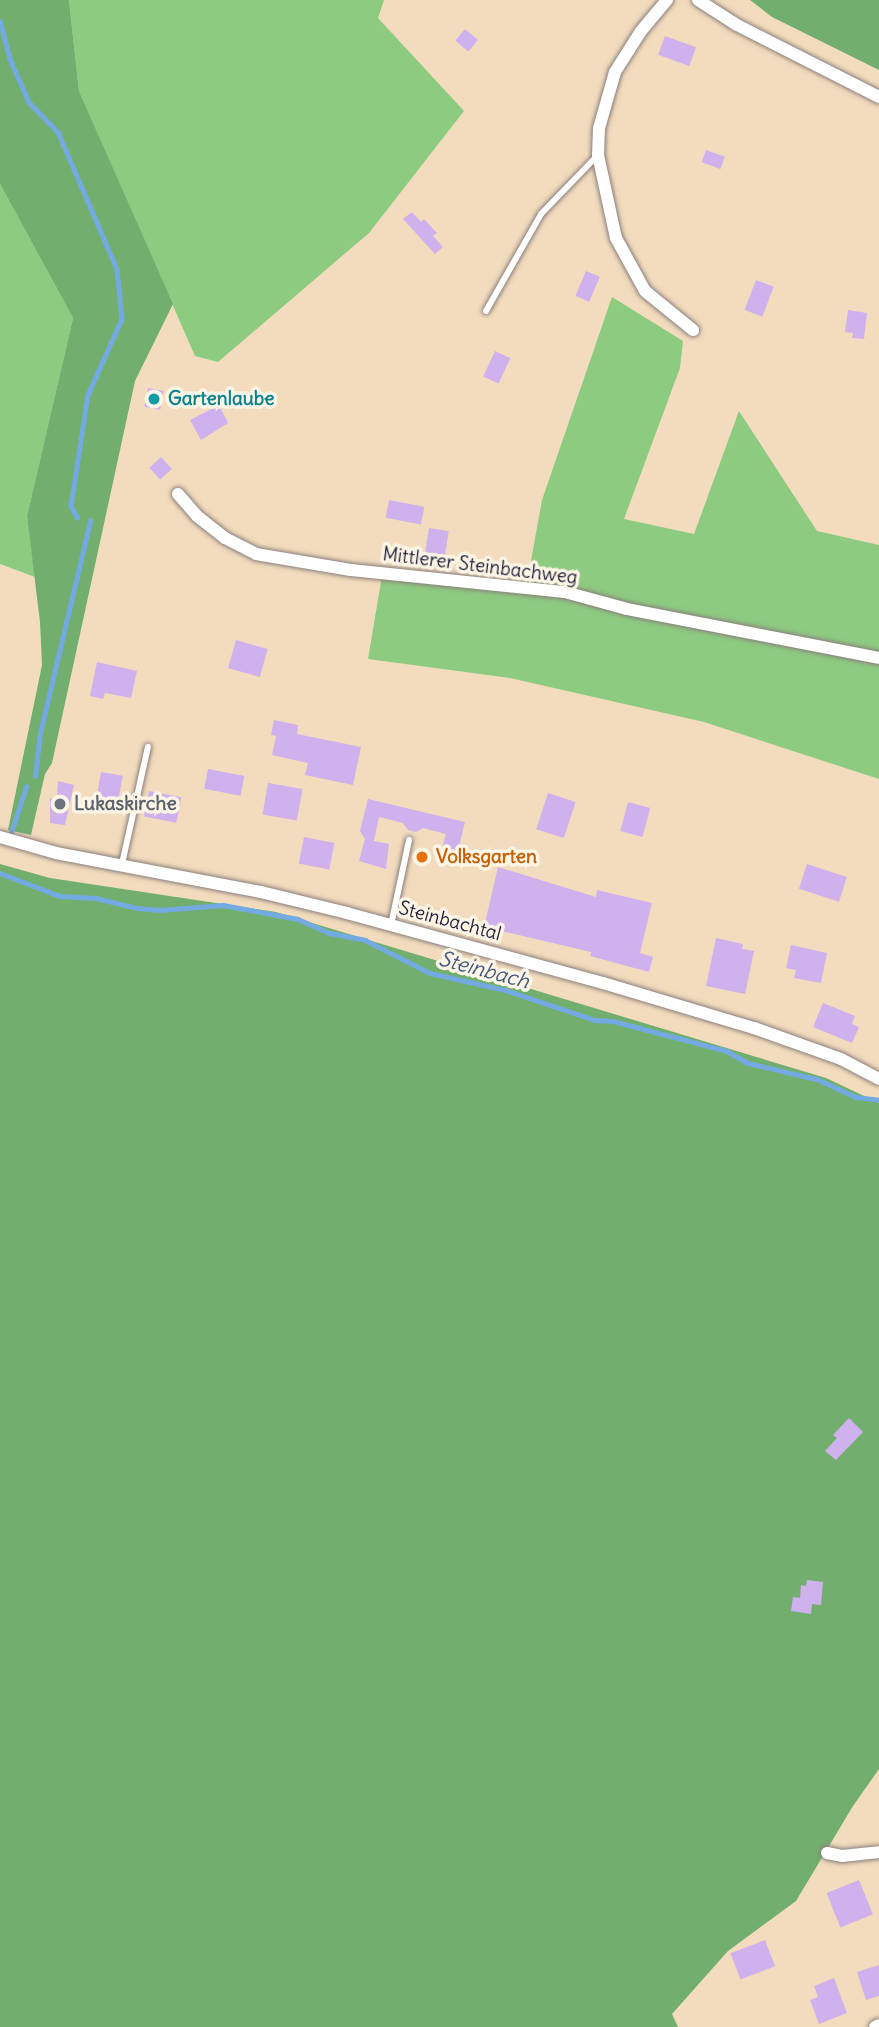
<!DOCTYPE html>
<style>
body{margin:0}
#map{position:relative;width:879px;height:2027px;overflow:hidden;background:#f2dcbd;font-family:Delius,sans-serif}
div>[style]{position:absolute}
.green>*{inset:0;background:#8dcb81}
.forest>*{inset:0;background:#72af6f}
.stream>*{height:4.5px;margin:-2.25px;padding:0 2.25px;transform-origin:2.25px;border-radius:2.25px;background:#74aae2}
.building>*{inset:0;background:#cfb1ed;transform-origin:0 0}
.roads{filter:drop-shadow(0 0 2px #8a7f7c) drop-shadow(0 0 2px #8a7f7c)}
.lane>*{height:6px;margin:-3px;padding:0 3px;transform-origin:3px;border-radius:3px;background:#fff}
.street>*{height:12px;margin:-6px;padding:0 6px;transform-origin:6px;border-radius:6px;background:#fff}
.dots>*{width:19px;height:19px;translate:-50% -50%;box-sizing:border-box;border:4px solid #fcf5e5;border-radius:50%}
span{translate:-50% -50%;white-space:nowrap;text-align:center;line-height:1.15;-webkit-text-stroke:7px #fcf5e5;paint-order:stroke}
.culture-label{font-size:19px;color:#0d838f;font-weight:700}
.left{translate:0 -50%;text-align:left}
.street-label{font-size:19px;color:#22223b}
.worship-label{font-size:19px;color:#5b616d;font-weight:700}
.food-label{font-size:19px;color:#c56008;font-weight:700}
.water-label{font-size:21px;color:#43587e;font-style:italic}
</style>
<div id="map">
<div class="green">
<div style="clip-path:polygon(69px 0,384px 0,378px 18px,464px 111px,369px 233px,218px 362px,195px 356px,79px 91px)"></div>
<div style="clip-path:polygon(0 184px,73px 318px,27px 516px,35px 577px,0 564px)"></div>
<div style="clip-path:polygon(612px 297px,683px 341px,680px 368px,624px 519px,694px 534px,739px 411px,817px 531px,879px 545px,879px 779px,704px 722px,510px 678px,368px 659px,382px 576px,527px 583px,542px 500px)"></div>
</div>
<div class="forest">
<div style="clip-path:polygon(0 0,69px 0,79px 91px,173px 304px,135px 381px,52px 763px,45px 774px,31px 835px,8px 830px,42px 665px,40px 622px,27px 516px,73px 318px,0 184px)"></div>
<div style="clip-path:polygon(750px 0,879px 0,879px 70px,772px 17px)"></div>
<div style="clip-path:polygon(0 864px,50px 878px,276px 912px,826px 1078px,879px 1103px,879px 1769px,853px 1806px,796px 1901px,728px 1951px,672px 2014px,678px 2027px,0 2027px)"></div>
</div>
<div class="stream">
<div style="left:0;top:21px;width:39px;rotate:75deg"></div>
<div style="left:10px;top:59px;width:47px;rotate:66.2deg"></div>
<div style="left:29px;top:102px;width:42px;rotate:46deg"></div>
<div style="left:58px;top:132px;width:149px;rotate:66.7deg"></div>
<div style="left:117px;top:269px;width:50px;rotate:84.3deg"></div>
<div style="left:122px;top:319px;width:83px;rotate:114.1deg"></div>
<div style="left:88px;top:395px;width:112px;rotate:98.7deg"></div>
<div style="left:71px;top:506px;width:13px;rotate:61deg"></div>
<div style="left:35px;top:776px;width:43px;rotate:-83.4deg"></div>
<div style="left:40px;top:733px;width:218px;rotate:-76.7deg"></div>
<div style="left:9px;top:839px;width:55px;rotate:-71.9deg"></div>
<div style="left:0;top:873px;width:64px;rotate:21deg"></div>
<div style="left:60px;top:896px;width:36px;rotate:3deg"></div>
<div style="left:96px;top:898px;width:42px;rotate:13.7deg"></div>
<div style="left:137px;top:908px;width:23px;rotate:5deg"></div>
<div style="left:160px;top:910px;width:63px;rotate:-4.5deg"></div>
<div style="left:223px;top:905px;width:76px;rotate:10.6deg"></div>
<div style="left:298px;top:919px;width:35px;rotate:24deg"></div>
<div style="left:330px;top:933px;width:36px;rotate:11deg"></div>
<div style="left:365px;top:940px;width:73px;rotate:26.9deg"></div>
<div style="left:430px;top:973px;width:77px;rotate:12.8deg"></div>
<div style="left:505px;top:990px;width:95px;rotate:18.4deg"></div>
<div style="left:595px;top:1020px;width:18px;rotate:3deg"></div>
<div style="left:613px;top:1021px;width:118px;rotate:14.7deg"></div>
<div style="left:727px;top:1051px;width:24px;rotate:30deg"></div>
<div style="left:748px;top:1063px;width:71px;rotate:13.1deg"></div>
<div style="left:817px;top:1079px;width:43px;rotate:24.8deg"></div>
<div style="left:856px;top:1097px;width:23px;rotate:7deg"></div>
</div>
<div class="building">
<div style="left:465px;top:29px;width:17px;height:15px;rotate:40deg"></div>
<div style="left:665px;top:36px;width:33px;height:20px;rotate:20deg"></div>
<div style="left:706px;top:150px;width:20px;height:13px;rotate:20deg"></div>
<div style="clip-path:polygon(412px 212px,421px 222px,424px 219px,437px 233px,433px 236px,443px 247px,435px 254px,403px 219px)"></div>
<div style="left:586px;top:271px;width:15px;height:27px;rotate:23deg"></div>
<div style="left:756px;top:280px;width:19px;height:32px;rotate:21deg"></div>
<div style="clip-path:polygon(848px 310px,867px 313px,864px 339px,852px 338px,853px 333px,845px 332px)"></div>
<div style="left:495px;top:351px;width:17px;height:28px;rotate:25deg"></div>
<div style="left:148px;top:388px;width:16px;height:19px;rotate:11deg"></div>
<div style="clip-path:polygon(219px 405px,228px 423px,201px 440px,190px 420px)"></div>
<div style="left:161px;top:457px;width:16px;height:16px;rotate:47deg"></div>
<div style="left:389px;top:500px;width:36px;height:18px;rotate:11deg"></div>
<div style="left:429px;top:528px;width:20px;height:28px;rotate:9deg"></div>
<div style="left:236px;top:640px;width:33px;height:29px;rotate:16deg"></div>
<div style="clip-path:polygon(97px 662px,137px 671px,131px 698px,105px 693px,103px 699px,90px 696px)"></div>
<div style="clip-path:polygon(274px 720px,298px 725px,297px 734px,361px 747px,353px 785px,305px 775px,308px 763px,272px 755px,276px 736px,271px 735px)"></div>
<div style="left:208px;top:769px;width:37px;height:20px;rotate:11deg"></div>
<div style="left:101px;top:772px;width:22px;height:24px;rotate:10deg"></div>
<div style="clip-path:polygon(58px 781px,74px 785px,65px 825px,50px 823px,50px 798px,57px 799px)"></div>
<div style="left:268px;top:783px;width:35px;height:32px;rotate:10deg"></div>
<div style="left:149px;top:791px;width:33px;height:26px;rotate:11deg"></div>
<div style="left:548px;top:793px;width:29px;height:38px;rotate:18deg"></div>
<div style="clip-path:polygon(368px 799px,465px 822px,457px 855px,451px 859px,444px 858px,441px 852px,446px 834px,423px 828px,416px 832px,408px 830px,403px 823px,379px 817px,374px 841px,389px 844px,386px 869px,359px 861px,365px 839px,360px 831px)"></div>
<div style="left:628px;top:802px;width:23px;height:30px;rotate:15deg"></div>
<div style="left:304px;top:837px;width:31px;height:27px;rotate:11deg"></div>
<div style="left:807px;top:864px;width:42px;height:26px;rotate:18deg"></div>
<div style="clip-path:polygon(498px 867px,596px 897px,597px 890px,652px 903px,640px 953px,653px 957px,649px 972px,590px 956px,591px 952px,484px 927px)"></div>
<div style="clip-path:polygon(716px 938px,743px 944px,742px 949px,754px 951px,745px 994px,706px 986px)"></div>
<div style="clip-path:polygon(791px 945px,827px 953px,821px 983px,794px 978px,796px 970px,786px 968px)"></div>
<div style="clip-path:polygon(823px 1003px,855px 1016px,852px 1024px,859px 1027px,852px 1043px,813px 1027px)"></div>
<div style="clip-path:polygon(849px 1418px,863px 1432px,836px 1460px,825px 1451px,837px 1438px,833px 1435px)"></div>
<div style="clip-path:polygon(807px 1580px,823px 1582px,821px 1605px,812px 1604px,811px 1614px,791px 1611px,793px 1597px,800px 1598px,801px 1585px,806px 1586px)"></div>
<div style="left:859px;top:1880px;width:37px;height:35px;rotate:68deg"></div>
<div style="left:765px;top:1940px;width:28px;height:37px;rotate:69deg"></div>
<div style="clip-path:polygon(879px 1965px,879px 1996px,866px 2000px,857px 1972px)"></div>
<div style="clip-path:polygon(834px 1978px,847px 2013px,819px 2024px,810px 2000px,818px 1997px,814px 1986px)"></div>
</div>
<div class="roads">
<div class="lane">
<div style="left:486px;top:311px;width:112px;rotate:-60.4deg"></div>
<div style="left:541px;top:214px;width:82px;rotate:-46deg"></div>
<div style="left:122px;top:864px;width:120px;rotate:-77.5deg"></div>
<div style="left:391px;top:925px;width:87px;rotate:-78deg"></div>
</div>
<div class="street">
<div style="left:667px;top:0;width:40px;rotate:130deg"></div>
<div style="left:641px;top:31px;width:49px;rotate:122.4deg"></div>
<div style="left:615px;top:72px;width:58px;rotate:105.9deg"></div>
<div style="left:599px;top:128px;width:27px;rotate:92deg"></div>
<div style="left:598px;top:155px;width:85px;rotate:77.8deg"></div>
<div style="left:616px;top:238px;width:60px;rotate:61.3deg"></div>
<div style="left:645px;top:291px;width:62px;rotate:39.1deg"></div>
<div style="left:698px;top:0;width:46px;rotate:32.7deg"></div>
<div style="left:737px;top:25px;width:159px;rotate:26.9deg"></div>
<div style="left:178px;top:494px;width:29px;rotate:49deg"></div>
<div style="left:197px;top:516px;width:36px;rotate:38deg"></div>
<div style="left:225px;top:538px;width:35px;rotate:27deg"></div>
<div style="left:256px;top:554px;width:96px;rotate:9.6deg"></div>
<div style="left:351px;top:570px;width:215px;rotate:5.9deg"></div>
<div style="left:565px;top:592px;width:64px;rotate:15.3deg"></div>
<div style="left:627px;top:609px;width:257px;rotate:11deg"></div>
<div style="left:0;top:837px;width:58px;rotate:15.9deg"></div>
<div style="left:56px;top:853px;width:209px;rotate:10.8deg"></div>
<div style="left:261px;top:892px;width:89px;rotate:13.7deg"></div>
<div style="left:347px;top:913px;width:265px;rotate:15.3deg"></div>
<div style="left:603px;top:983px;width:158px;rotate:16.6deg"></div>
<div style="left:754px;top:1028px;width:92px;rotate:19.6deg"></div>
<div style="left:841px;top:1059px;width:43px;rotate:27.8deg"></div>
<div style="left:827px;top:1853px;width:15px;rotate:11deg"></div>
<div style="left:842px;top:1856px;width:37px;rotate:-6deg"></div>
<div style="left:875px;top:2027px;width:4px;rotate:-27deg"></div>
</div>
</div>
<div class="dots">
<div style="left:154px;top:399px;background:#0f9aa8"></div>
<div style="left:60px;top:804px;background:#6b7280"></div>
<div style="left:422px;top:857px;background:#e8710a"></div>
</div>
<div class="culture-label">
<span class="left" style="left:168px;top:399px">Gartenlaube</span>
</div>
<div class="street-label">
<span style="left:480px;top:566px;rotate:7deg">Mittlerer Steinbachweg</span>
<span style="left:450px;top:921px;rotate:15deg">Steinbachtal</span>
</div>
<div class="worship-label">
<span class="left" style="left:74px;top:804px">Lukaskirche</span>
</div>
<div class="food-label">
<span class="left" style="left:436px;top:857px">Volksgarten</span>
</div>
<div class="water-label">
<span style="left:484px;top:970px;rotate:15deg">Steinbach</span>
</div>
</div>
